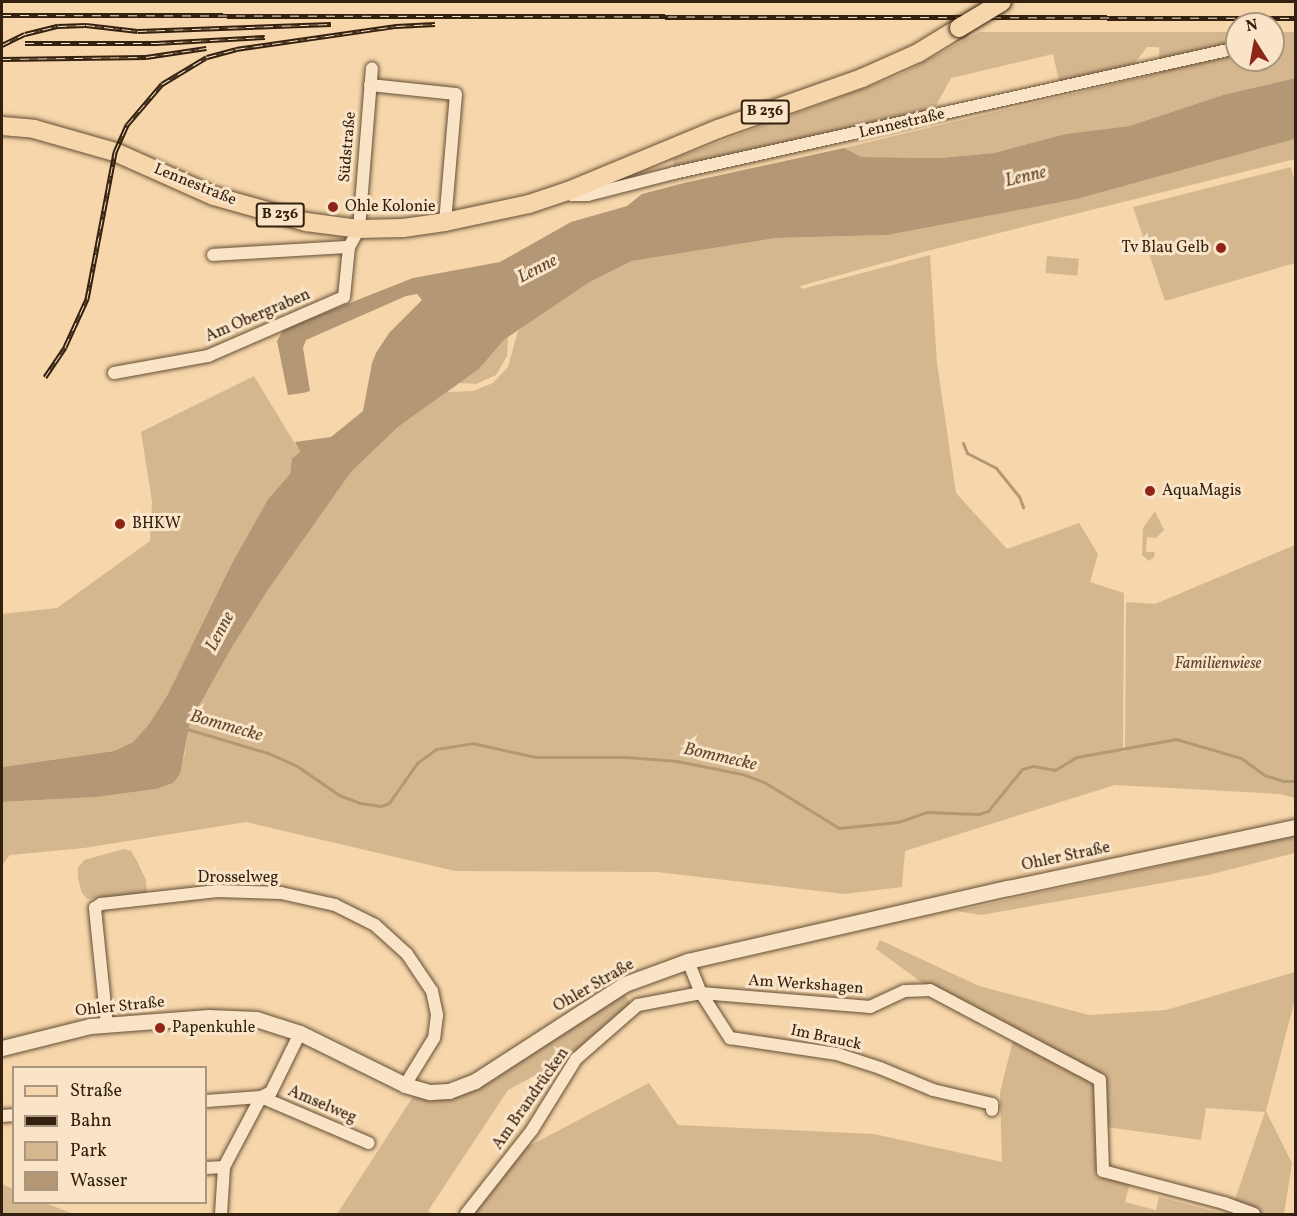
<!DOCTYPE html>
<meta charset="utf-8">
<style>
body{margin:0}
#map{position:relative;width:1297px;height:1216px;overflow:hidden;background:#f6d6aa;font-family:Vollkorn,serif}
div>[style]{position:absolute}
.green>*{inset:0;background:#d5b78f;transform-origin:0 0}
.water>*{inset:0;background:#b49875}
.stream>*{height:3px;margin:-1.5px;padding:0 1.5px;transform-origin:1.5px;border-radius:1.5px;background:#b49875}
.roads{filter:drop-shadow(0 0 2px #644e35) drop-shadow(0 0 2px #644e35)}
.minor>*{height:12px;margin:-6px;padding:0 6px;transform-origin:6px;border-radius:6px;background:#f9e4c8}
.tertiary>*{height:15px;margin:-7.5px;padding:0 7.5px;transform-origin:7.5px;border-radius:7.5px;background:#f9e4c8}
.primary>*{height:18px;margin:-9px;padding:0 9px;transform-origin:9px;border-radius:9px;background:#f6d6aa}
.rail>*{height:5px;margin-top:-2.5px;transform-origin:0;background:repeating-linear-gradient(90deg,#f9e4c8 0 9px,#33200e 0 18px);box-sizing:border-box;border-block:2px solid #33200e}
.bridges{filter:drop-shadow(0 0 2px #33200e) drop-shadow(0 0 2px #33200e)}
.primary-bridge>*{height:18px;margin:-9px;padding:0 9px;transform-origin:9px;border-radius:9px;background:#f6d6aa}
.dots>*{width:16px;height:16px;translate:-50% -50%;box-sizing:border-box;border:3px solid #f9e4c8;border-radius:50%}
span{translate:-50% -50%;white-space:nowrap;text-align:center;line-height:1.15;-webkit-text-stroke:6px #f9e4c8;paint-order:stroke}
.shield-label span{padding:2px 4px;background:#f9e4c8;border:2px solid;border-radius:4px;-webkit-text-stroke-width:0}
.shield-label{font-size:15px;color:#33200e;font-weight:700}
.street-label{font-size:16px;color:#33200e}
.poi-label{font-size:16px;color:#33200e}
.left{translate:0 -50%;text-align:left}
.right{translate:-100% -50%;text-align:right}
.park-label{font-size:16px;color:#5c462e;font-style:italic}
.water-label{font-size:18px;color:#604a32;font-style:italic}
.frame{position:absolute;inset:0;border:3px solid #33200e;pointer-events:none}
.legend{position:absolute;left:12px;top:1066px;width:195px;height:138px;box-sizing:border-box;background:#f9e4c8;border:2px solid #aa967e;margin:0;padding:8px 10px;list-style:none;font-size:18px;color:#33200e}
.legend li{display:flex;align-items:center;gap:12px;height:30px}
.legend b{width:30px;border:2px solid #aa967e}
.north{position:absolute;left:1225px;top:12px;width:60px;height:60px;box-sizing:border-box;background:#f9e4c8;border:2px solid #aa967e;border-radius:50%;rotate:349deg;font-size:16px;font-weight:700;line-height:24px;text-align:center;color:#33200e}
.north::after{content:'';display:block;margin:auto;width:21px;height:27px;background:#8f2418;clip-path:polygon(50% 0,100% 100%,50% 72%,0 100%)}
</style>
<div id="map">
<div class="green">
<div style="clip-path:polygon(980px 32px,1237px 32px,1237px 60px,1273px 60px,1273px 32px,1295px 32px,1295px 78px,1223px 95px,1129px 126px,1065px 134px,994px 153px,939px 158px,862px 157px,844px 148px,1160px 73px,1159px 47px,1147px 47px,1131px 68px,1060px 85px,1053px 54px,951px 78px,931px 115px,675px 171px,673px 159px,897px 76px)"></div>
<div style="clip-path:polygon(1295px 139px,1295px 159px,927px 251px,800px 286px,802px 289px,930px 255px,937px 363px,956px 493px,1007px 549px,1079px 523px,1098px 554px,1090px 582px,1124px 593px,1123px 754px,1125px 750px,1126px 602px,1155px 604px,1295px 545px,1295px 798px,1279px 794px,1115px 785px,905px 851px,902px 887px,844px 894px,657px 872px,455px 871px,246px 822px,84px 848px,10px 855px,2px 865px,2px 802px,97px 797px,156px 789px,173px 783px,184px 757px,190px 722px,232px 647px,268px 590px,351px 472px,398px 427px,447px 392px,473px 391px,493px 383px,508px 367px,518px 331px,534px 317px,588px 283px,632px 261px,776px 238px,888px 235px,1077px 199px)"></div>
<div style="clip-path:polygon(1291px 167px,1295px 183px,1295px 263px,1165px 301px,1133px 207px)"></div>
<div style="left:1047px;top:256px;width:32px;height:17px;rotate:5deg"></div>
<div style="clip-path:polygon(508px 336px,507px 356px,496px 375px,476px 384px,459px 383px,479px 369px)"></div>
<div style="clip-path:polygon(254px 376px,300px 452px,292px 458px,290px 474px,268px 499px,231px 565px,168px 694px,149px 724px,133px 742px,114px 751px,2px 767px,2px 614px,57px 608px,150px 541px,152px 502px,141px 432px)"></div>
<div style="clip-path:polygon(1155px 511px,1164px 530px,1156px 538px,1147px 537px,1146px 552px,1155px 552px,1154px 557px,1149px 561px,1142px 555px,1143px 528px)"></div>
<div style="clip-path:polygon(1295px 836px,1295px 853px,1208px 875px,981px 915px,957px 911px)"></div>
<div style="clip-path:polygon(124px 849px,131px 851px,137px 861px,146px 880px,147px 894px,87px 899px,82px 893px,78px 879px,78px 868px,84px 860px)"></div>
<div style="clip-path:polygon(880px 940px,979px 986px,1089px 1015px,1166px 1010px,1295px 972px,1295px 999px,1266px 1111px,1292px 1163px,1284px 1214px,1230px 1214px,1265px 1112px,1206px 1108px,1201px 1140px,1106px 1127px,1106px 1080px,1101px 1076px,928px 987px,876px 949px)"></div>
<div style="clip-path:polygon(622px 991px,632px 1005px,573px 1055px,508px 1090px,428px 1211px,434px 1214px,337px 1214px,414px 1095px,431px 1097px)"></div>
<div style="clip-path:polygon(1013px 1041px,1094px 1084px,1097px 1177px,1130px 1182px,1125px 1202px,1156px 1210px,1159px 1197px,1225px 1214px,472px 1214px,525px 1148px,649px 1083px,678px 1125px,874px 1134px,1002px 1162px,1000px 1092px)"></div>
<div style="clip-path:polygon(2px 1184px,13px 1189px,14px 1202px,45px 1203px,74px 1214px,2px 1214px)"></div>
</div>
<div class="water">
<div style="clip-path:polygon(1295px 78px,1295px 139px,1077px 199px,888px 235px,776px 238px,632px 261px,588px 283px,505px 339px,479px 369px,398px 427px,351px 472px,268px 590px,232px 647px,190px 722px,180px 774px,173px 783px,156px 789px,97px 797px,2px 802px,2px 767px,114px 751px,133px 742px,149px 724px,168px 694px,231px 565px,268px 499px,290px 474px,292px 458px,300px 452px,295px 442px,331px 437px,363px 411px,372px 363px,376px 353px,389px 333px,422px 300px,417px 294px,406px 296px,306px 340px,303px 348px,310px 391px,303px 393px,288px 395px,277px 341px,284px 329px,413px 278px,500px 262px,571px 222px,627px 206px,642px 194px,684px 183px,844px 148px,862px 157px,939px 158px,994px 153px,1065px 134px,1129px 126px,1223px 95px)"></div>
</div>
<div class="stream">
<div style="left:963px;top:443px;width:11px;rotate:68deg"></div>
<div style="left:967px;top:453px;width:33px;rotate:27deg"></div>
<div style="left:996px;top:468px;width:36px;rotate:51deg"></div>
<div style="left:1019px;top:496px;width:12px;rotate:70deg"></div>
<div style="left:184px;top:728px;width:88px;rotate:16.6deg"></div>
<div style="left:268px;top:753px;width:32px;rotate:24deg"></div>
<div style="left:297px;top:766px;width:51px;rotate:34.6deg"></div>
<div style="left:339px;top:795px;width:22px;rotate:21deg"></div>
<div style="left:360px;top:803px;width:21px;rotate:8deg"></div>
<div style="left:381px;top:806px;width:9px;rotate:-21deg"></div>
<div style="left:389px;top:803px;width:49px;rotate:-55deg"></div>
<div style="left:417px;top:763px;width:24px;rotate:-36deg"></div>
<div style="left:436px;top:749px;width:36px;rotate:-9deg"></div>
<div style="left:472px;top:743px;width:65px;rotate:12.5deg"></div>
<div style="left:535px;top:757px;width:91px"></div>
<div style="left:626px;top:757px;width:51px;rotate:4.5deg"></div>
<div style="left:677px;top:761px;width:66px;rotate:11.3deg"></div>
<div style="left:742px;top:774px;width:23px;rotate:20deg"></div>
<div style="left:764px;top:782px;width:88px;rotate:31.5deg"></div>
<div style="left:839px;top:828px;width:59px;rotate:-5.8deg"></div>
<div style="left:898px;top:822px;width:31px;rotate:-19deg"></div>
<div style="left:927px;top:812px;width:51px;rotate:2.2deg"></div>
<div style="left:978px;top:814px;width:10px;rotate:-17deg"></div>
<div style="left:988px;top:811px;width:54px;rotate:-51deg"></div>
<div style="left:1022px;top:769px;width:11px;rotate:-15deg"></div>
<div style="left:1033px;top:766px;width:22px;rotate:10deg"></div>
<div style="left:1055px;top:770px;width:26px;rotate:-31deg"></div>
<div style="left:1077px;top:757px;width:101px;rotate:-10.3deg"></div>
<div style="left:1176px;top:739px;width:68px;rotate:16.3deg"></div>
<div style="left:1241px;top:758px;width:29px;rotate:36deg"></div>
<div style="left:1264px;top:775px;width:21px;rotate:17deg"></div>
<div style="left:1284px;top:781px;width:12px"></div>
</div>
<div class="roads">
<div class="minor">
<div style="left:370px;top:85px;width:86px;rotate:6deg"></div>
<div style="left:456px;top:94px;width:128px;rotate:94.9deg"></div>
<div style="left:568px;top:191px;width:6px;rotate:45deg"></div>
<div style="left:572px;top:195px;width:16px"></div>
<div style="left:588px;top:195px;width:89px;rotate:-14.3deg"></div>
<div style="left:674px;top:173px;width:577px;rotate:-12.52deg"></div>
<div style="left:213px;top:255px;width:136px;rotate:-3.4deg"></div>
<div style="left:114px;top:373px;width:96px;rotate:-10.3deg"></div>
<div style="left:208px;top:356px;width:148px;rotate:-23.5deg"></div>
<div style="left:344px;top:297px;width:50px;rotate:-84.3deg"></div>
<div style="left:349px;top:247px;width:21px;rotate:-61deg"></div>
<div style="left:359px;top:229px;width:161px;rotate:-85.4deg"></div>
<div style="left:688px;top:961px;width:35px;rotate:68deg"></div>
<div style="left:701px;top:993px;width:54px;rotate:57.2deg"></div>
<div style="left:730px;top:1038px;width:108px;rotate:8.5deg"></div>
<div style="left:837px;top:1054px;width:45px;rotate:18deg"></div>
<div style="left:880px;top:1068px;width:57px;rotate:22.5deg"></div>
<div style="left:933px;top:1090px;width:61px;rotate:13.3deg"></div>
<div style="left:992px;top:1104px;width:6px;rotate:90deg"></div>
<div style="left:107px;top:1025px;width:118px;rotate:-95.9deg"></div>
<div style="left:95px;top:908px;width:7px;rotate:-34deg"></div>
<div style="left:101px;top:904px;width:117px;rotate:-6.4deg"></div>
<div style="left:217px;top:891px;width:64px;rotate:1.8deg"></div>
<div style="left:281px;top:893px;width:55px;rotate:12.5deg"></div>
<div style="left:335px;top:905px;width:45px;rotate:26.6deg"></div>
<div style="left:375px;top:925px;width:43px;rotate:42.2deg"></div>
<div style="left:407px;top:954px;width:45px;rotate:56deg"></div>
<div style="left:432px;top:991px;width:25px;rotate:78deg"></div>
<div style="left:437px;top:1015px;width:23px;rotate:97deg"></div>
<div style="left:434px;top:1038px;width:55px;rotate:121.7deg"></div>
<div style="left:206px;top:1101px;width:55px;rotate:-4.2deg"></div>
<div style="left:261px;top:1097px;width:117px;rotate:23.1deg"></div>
<div style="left:2px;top:1116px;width:12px;rotate:-5deg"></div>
<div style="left:206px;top:1168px;width:18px;rotate:-3deg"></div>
<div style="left:221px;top:1214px;width:47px;rotate:-86.3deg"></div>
<div style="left:224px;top:1167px;width:79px;rotate:-62.1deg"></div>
<div style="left:261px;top:1097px;width:11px;rotate:-27deg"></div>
<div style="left:271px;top:1092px;width:66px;rotate:-63.8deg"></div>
<div style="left:466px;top:1214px;width:107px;rotate:-51.8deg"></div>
<div style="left:532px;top:1130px;width:84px;rotate:-58.2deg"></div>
<div style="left:576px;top:1059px;width:82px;rotate:-41.1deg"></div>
<div style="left:638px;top:1005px;width:64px;rotate:-10.8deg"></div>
<div style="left:701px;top:993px;width:170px;rotate:4.7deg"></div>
<div style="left:870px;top:1007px;width:38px;rotate:-25deg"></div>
<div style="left:905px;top:991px;width:25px;rotate:-2deg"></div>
<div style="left:930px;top:990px;width:192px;rotate:27.9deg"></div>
<div style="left:1100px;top:1080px;width:91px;rotate:88.1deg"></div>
<div style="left:1103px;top:1171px;width:125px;rotate:14.8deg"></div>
<div style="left:1224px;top:1203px;width:32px;rotate:20deg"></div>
</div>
<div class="tertiary">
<div style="left:2px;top:1048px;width:91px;rotate:-14deg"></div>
<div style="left:90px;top:1026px;width:119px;rotate:-4.3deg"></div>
<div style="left:209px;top:1017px;width:47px;rotate:2.4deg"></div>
<div style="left:256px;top:1019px;width:46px;rotate:17.7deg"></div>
<div style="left:300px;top:1033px;width:117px;rotate:26.3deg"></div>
<div style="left:405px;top:1085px;width:26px;rotate:16deg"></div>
<div style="left:430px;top:1092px;width:19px;rotate:-3deg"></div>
<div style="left:449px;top:1091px;width:28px;rotate:-21deg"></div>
<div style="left:475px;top:1081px;width:179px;rotate:-32.9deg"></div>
<div style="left:625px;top:984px;width:67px;rotate:-20.1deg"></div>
<div style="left:688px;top:961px;width:328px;rotate:-12.9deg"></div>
<div style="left:1008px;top:888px;width:294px;rotate:-12deg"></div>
</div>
<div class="primary">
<div style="left:2px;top:126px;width:32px;rotate:5deg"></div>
<div style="left:34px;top:129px;width:84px;rotate:15.9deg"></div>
<div style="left:115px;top:152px;width:108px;rotate:24deg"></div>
<div style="left:214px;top:196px;width:96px;rotate:15.8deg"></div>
<div style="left:306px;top:222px;width:53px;rotate:7.5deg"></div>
<div style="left:359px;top:229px;width:44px;rotate:-1.3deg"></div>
<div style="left:403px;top:228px;width:42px;rotate:-8.1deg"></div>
<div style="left:445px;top:222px;width:86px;rotate:-12.1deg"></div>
<div style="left:529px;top:204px;width:41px;rotate:-18.4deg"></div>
<div style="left:568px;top:191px;width:162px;rotate:-22.5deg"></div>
<div style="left:718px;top:129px;width:153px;rotate:-19.5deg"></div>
<div style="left:862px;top:78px;width:61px;rotate:-24.1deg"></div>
<div style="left:918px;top:53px;width:48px;rotate:-31.4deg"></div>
</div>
</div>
<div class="rail">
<div style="left:2px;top:15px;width:1294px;rotate:0.13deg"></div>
<div style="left:25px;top:43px;width:131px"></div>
<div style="left:156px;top:43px;width:109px;rotate:-3.2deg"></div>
<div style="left:2px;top:45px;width:25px;rotate:-26deg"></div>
<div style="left:25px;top:34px;width:34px;rotate:-14deg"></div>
<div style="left:58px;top:26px;width:28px;rotate:-2deg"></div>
<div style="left:86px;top:25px;width:52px;rotate:6.6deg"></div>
<div style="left:138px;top:31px;width:193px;rotate:-2.1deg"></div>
<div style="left:2px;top:59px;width:144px;rotate:-0.8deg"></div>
<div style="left:146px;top:57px;width:61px;rotate:-8.5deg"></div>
<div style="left:45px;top:377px;width:36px;rotate:-56deg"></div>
<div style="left:65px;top:347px;width:53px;rotate:-65.4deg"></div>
<div style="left:87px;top:299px;width:150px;rotate:-79.2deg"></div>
<div style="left:115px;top:152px;width:30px;rotate:-66deg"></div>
<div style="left:127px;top:125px;width:54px;rotate:-49.5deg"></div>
<div style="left:162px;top:84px;width:52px;rotate:-31deg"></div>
<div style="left:207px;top:57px;width:30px;rotate:-15deg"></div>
<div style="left:236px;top:49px;width:162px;rotate:-8.2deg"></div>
<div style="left:396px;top:26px;width:39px;rotate:-3deg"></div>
</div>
<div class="bridges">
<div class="primary-bridge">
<div style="left:959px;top:28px;width:50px;rotate:-31.2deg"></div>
</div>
</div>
<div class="dots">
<div style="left:333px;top:207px;background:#8f2418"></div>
<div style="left:1221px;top:248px;background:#8f2418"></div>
<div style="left:1150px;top:491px;background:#8f2418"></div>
<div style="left:120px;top:524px;background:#8f2418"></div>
<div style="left:160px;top:1028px;background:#8f2418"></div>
</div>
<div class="shield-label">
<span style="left:765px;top:112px">B 236</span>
<span style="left:280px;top:215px">B 236</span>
</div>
<div class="street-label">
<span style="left:902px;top:124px;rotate:-13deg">Lennestraße</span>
<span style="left:348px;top:147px;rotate:-85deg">Südstraße</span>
<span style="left:195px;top:185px;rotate:22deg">Lennestraße</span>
<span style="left:258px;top:316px;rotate:-23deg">Am Obergraben</span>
<span style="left:1066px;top:857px;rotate:-12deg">Ohler Straße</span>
<span style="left:238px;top:878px">Drosselweg</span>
<span style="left:806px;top:985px;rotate:4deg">Am Werkshagen</span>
<span style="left:594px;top:986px;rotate:-30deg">Ohler Straße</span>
<span style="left:120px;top:1007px;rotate:-6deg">Ohler Straße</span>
<span style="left:826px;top:1038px;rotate:12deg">Im Brauck</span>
<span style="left:531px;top:1099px;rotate:-55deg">Am Brandrücken</span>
<span style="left:322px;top:1105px;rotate:23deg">Amselweg</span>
</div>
<div class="poi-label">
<span class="left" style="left:345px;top:207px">Ohle Kolonie</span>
<span class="right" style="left:1209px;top:248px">Tv Blau Gelb</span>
<span class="left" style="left:1162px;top:491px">AquaMagis</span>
<span class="left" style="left:132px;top:524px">BHKW</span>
<span class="left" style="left:172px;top:1028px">Papenkuhle</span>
</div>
<div class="park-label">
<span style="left:1218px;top:664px">Familienwiese</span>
</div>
<div class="water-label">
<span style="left:1026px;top:178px;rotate:-13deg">Lenne</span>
<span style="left:538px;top:270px;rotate:-27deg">Lenne</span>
<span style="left:221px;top:632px;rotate:-62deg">Lenne</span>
<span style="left:226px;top:727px;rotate:16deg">Bommecke</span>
<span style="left:720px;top:758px;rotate:13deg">Bommecke</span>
</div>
<div class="frame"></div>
<ul class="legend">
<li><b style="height:8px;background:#f6d6aa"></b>Straße</li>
<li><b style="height:8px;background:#33200e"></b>Bahn</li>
<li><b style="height:16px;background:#d5b78f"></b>Park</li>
<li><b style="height:16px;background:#b49875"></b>Wasser</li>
</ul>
<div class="north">N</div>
</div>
